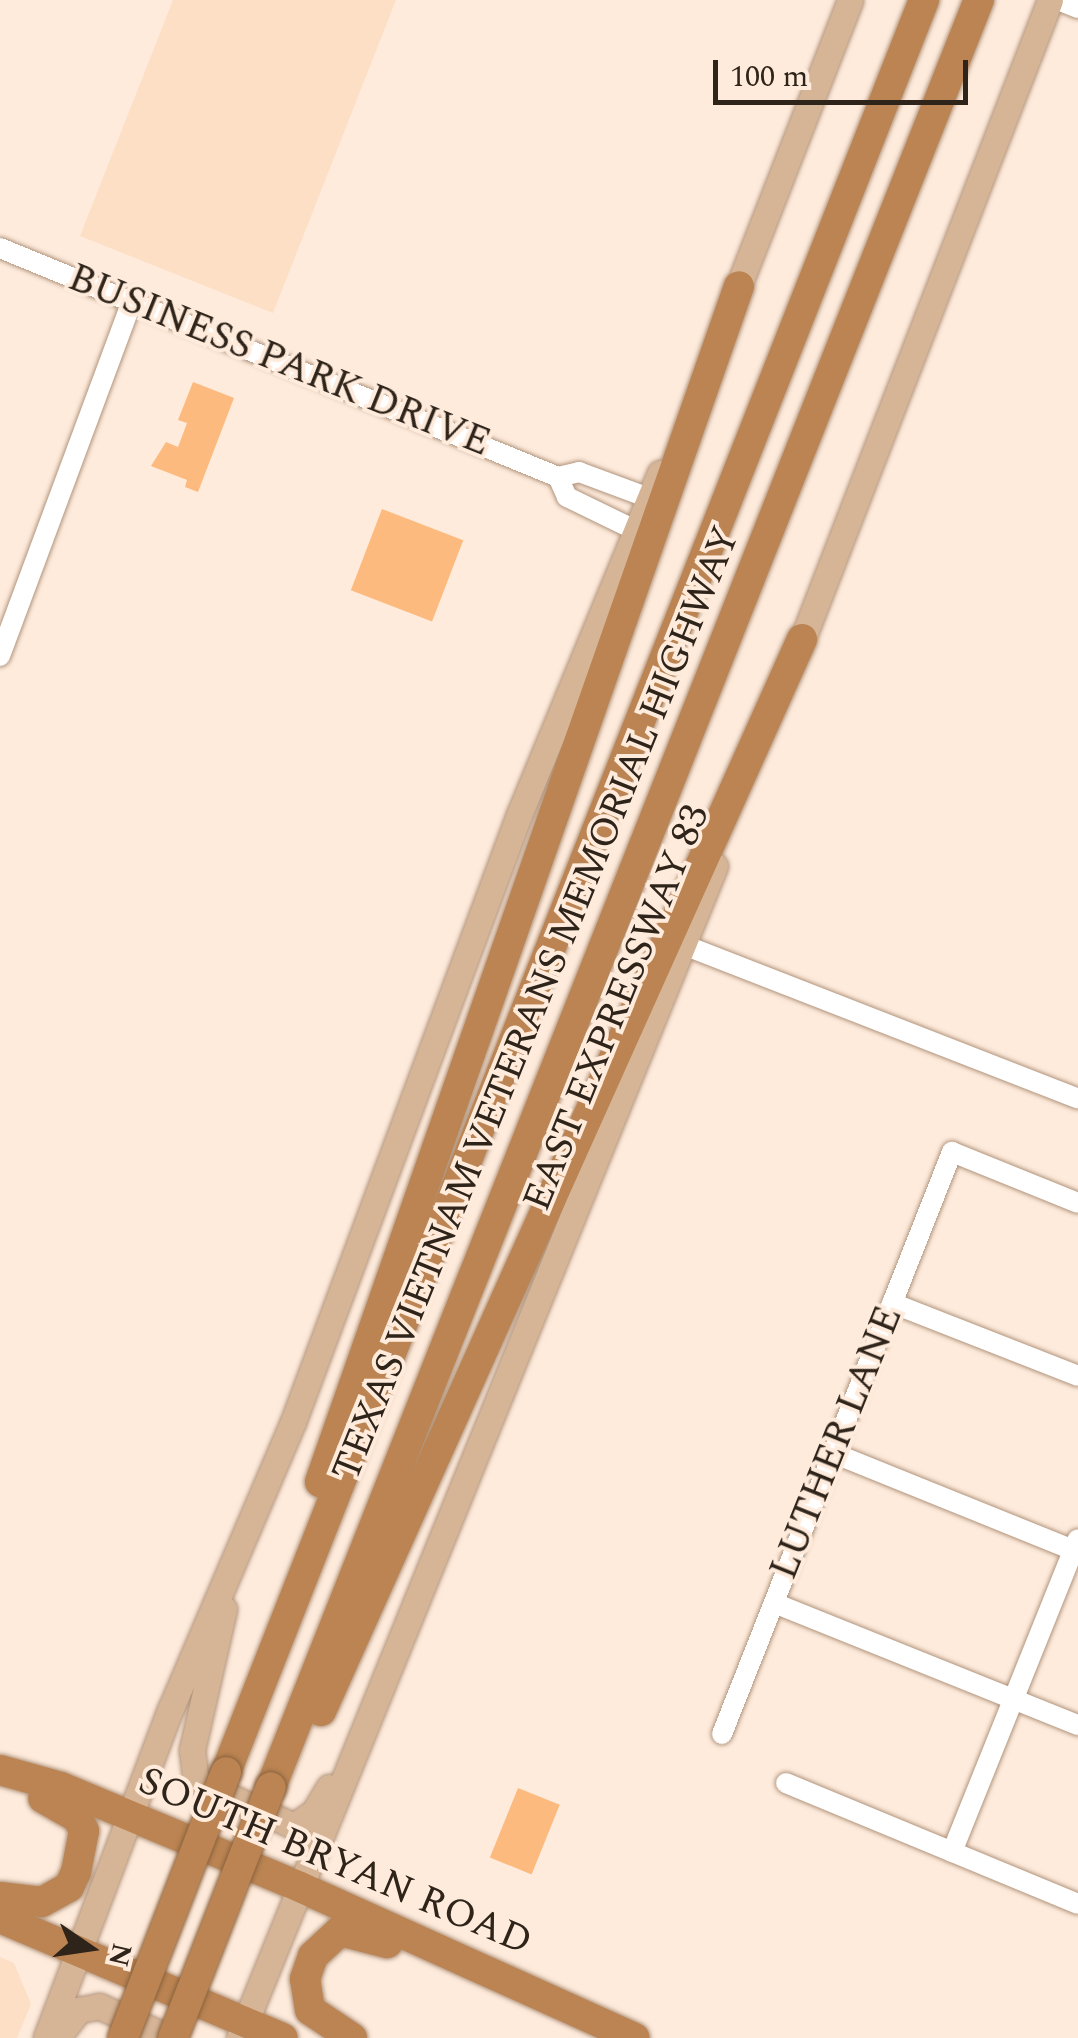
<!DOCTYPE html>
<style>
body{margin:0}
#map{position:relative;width:1078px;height:2038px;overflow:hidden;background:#feebdc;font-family:Spectral,serif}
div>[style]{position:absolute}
.built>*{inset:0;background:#fddfc6}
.building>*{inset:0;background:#fcba7e;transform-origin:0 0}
.roads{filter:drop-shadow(0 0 2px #b1947c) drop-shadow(0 0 2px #b1947c)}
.minor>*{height:20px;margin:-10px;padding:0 10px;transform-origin:10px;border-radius:10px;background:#fff}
.major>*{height:25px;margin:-12.5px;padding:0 12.5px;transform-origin:12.5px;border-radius:12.5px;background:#d6b597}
.highway>*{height:30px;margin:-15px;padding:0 15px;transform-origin:15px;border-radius:15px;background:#bb8452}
.bridges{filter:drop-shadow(0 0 2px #8a623e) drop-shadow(0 0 2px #8a623e)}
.highway-bridge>*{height:30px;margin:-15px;padding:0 15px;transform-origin:15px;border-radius:15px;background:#bb8452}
span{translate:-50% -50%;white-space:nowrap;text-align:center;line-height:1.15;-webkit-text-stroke:8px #feebdc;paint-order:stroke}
.street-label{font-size:40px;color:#2f241a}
.north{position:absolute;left:40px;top:1898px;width:100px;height:100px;-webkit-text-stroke:8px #feebdc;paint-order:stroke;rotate:103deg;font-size:28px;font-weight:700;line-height:40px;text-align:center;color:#2f241a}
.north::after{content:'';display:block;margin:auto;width:35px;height:45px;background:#2f241a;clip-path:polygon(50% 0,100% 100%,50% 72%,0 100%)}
.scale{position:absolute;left:713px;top:60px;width:255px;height:45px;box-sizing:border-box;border:5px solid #2f241a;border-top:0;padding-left:12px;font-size:30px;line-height:35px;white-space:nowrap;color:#2f241a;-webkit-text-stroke:8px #feebdc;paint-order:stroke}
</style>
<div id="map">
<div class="built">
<div style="clip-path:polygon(173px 0,396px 0,273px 313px,80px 236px)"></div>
<div style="clip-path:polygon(0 1957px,14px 1963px,31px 2004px,17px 2038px,0 2038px)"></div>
</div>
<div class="building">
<div style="clip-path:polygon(193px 382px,234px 398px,198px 492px,185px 487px,187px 480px,151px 466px,166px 442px,178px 447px,187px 423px,178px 420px)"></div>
<div style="left:382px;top:509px;width:87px;height:87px;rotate:21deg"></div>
<div style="left:518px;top:1788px;width:45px;height:75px;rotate:22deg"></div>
</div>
<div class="roads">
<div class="minor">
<div style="left:1058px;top:0;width:22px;rotate:22deg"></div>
<div style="left:0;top:248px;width:603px;rotate:22.31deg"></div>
<div style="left:635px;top:530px;width:76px;rotate:-154.1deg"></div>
<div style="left:567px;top:497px;width:22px;rotate:-114deg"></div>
<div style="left:558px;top:477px;width:22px;rotate:-13deg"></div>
<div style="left:579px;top:472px;width:75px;rotate:20.4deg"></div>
<div style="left:0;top:656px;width:382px;rotate:-69.6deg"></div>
<div style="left:684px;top:945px;width:423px;rotate:21.3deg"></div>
<div style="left:892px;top:1303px;width:200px;rotate:21.4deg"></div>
<div style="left:833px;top:1453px;width:264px;rotate:22deg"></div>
<div style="left:774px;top:1603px;width:328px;rotate:21.9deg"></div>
<div style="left:722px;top:1734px;width:626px;rotate:-68.44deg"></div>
<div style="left:952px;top:1152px;width:136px;rotate:22deg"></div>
<div style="left:786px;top:1783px;width:316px;rotate:22.5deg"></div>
<div style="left:952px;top:1852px;width:337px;rotate:-68.1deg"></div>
</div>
<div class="major">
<div style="left:732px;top:303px;width:325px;rotate:-68.7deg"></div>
<div style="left:796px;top:656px;width:703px;rotate:-68.83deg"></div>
<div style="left:224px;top:1609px;width:145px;rotate:102.8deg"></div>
<div style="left:192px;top:1750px;width:31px;rotate:83deg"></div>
<div style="left:196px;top:1781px;width:108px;rotate:24.7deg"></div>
<div style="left:294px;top:1826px;width:24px;rotate:-35deg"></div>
<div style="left:314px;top:1812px;width:29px;rotate:-59deg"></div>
<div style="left:46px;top:2038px;width:353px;rotate:-69.3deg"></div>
<div style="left:171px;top:1708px;width:311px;rotate:-66.9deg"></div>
<div style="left:293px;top:1422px;width:648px;rotate:-69.58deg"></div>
<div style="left:519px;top:815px;width:370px;rotate:-67.6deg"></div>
<div style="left:57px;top:2038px;width:36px;rotate:-52deg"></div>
<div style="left:79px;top:2010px;width:20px;rotate:-11deg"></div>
<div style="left:99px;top:2006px;width:78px;rotate:24.3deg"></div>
<div style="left:239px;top:2038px;width:1265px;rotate:-67.9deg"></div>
</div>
<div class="highway">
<div style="left:320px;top:1482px;width:1267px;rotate:-70.69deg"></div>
<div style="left:321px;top:1711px;width:1175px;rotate:-65.83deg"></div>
<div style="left:0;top:1770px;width:63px;rotate:15.6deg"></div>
<div style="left:61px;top:1787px;width:259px;rotate:22.7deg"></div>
<div style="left:300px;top:1887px;width:367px;rotate:24.3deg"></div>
<div style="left:226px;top:1772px;width:1905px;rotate:-68.5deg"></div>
<div style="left:271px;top:1787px;width:1922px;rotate:-68.39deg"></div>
<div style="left:0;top:1897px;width:42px;rotate:6.8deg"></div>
<div style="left:42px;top:1902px;width:31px;rotate:-29deg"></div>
<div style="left:69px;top:1887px;width:17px;rotate:-65deg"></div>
<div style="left:76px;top:1872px;width:42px;rotate:-79deg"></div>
<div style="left:84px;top:1831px;width:14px;rotate:-115deg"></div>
<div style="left:78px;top:1818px;width:40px;rotate:-150.3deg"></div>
<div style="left:0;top:1918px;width:307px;rotate:23deg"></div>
<div style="left:352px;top:2038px;width:50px;rotate:-146.3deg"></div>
<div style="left:310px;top:2010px;width:31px;rotate:-99deg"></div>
<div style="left:305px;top:1979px;width:24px;rotate:-71deg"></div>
<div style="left:313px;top:1956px;width:37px;rotate:-43deg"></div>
<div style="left:340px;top:1931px;width:49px;rotate:14.3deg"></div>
</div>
</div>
<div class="bridges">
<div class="highway-bridge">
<div style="left:123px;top:2038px;width:285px;rotate:-68.8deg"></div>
<div style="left:173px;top:2038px;width:269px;rotate:-68.7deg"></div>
</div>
</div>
<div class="street-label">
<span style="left:279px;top:361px;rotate:22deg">BUSINESS PARK DRIVE</span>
<span style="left:537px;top:1004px;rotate:-68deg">TEXAS VIETNAM VETERANS MEMORIAL HIGHWAY</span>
<span style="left:617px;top:1008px;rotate:-68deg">EAST EXPRESSWAY 83</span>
<span style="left:837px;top:1443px;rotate:-68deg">LUTHER LANE</span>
<span style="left:335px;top:1862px;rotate:23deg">SOUTH BRYAN ROAD</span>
</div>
<div class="north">N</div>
<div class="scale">100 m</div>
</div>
